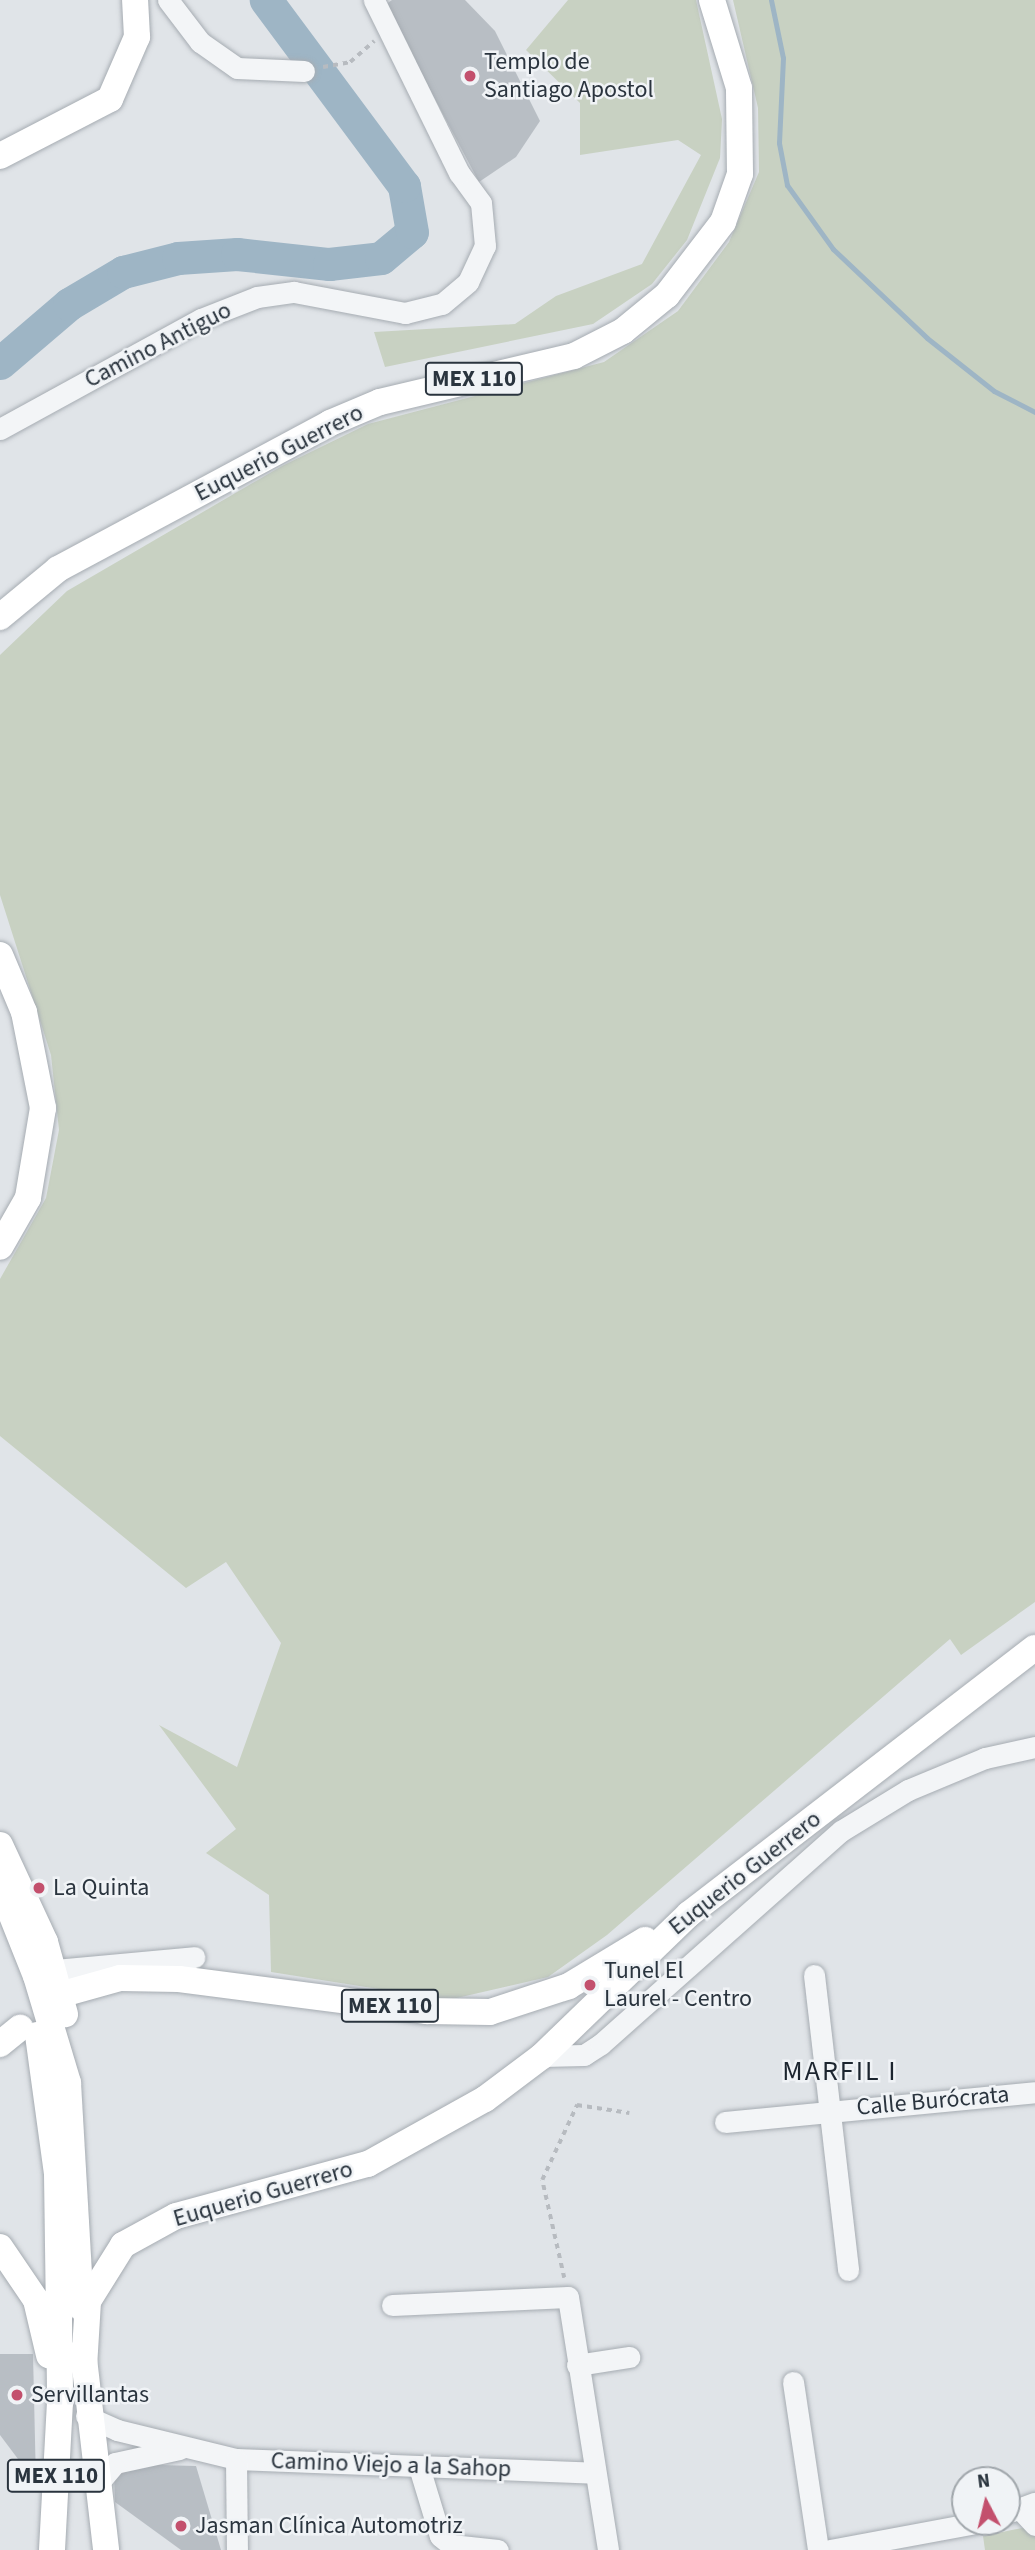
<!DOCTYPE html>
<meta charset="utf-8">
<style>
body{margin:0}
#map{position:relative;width:1035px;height:2550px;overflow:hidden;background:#e0e4e8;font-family:"Source Sans 3",sans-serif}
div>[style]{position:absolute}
.green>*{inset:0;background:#c8d1c2}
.stream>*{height:5px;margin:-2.5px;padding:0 2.5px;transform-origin:2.5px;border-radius:2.5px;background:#9eb5c5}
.river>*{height:33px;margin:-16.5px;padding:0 16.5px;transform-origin:16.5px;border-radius:16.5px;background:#9eb5c5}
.building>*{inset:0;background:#b8bec4}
.path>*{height:3.5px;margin-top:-1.75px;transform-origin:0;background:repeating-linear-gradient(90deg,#b7bbc0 0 5px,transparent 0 10px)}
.roads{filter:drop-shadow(0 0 2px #a6acb2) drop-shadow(0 0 2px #a6acb2)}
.minor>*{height:21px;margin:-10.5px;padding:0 10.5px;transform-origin:10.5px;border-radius:10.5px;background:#f3f5f7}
.major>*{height:26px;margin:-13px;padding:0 13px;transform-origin:13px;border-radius:13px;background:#fff}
.dots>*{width:19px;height:19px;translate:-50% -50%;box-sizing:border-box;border:4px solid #f0f3f6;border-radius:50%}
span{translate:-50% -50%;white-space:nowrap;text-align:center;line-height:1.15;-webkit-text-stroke:5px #f0f3f6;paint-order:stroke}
.shield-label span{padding:2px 5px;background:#f0f3f6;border:2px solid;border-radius:5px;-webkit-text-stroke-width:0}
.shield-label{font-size:23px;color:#2a343e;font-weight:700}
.poi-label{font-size:24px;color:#2a343e}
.left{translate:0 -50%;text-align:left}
.street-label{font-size:24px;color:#2a343e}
.quarter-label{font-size:28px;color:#1c252f;letter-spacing:2px}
.north{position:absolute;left:951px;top:2466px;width:70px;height:70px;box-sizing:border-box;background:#f0f3f6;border:2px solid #a1a7ac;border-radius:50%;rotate:353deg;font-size:19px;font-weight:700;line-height:28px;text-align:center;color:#2a343e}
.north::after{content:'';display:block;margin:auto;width:24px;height:32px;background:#c3506d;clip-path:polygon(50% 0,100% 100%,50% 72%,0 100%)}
</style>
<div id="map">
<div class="green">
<div style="clip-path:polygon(568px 0,696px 0,722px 119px,720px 158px,687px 240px,652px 284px,593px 324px,385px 367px,374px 332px,515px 324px,556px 296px,642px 264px,701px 155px,678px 140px,580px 155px,580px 103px,526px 50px)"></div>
<div style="clip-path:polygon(733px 0,1035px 0,1035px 1602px,961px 1655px,950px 1639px,607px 1935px,548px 1977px,448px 2000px,271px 1972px,269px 1895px,206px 1853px,236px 1829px,159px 1725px,237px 1767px,281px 1643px,226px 1562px,186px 1588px,0 1436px,0 1279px,46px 1198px,59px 1130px,51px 1055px,0 895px,0 655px,67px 591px,282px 466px,368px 424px,604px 362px,678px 311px,729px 242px,759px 172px,758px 108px)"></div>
<div style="clip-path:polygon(1027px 2527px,1035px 2531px,1035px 2550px,985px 2550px,983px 2536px)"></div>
</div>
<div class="stream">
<div style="left:771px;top:0;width:59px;rotate:78.3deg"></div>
<div style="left:783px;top:58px;width:85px;rotate:92.7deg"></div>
<div style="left:779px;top:143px;width:43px;rotate:79.2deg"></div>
<div style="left:787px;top:185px;width:79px;rotate:54.3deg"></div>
<div style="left:833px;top:249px;width:129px;rotate:43.4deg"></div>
<div style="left:927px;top:338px;width:85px;rotate:38.3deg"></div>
<div style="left:994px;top:391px;width:46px;rotate:27.1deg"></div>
</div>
<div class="river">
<div style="left:0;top:363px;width:91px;rotate:-40.5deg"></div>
<div style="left:69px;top:304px;width:63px;rotate:-30.7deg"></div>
<div style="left:123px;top:272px;width:57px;rotate:-14.3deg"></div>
<div style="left:178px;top:258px;width:59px;rotate:-3.9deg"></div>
<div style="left:237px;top:254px;width:93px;rotate:6.2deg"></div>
<div style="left:329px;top:264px;width:52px;rotate:-6.6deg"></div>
<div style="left:381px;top:258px;width:40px;rotate:-40deg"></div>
<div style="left:412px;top:232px;width:47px;rotate:-99.9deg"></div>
<div style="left:404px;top:186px;width:232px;rotate:-126.6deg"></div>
</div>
<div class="building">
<div style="clip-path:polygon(392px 0,465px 0,495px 31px,540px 121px,516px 157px,479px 182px,385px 5px)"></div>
<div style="clip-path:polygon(0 2354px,33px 2354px,36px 2483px,0 2435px)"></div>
<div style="clip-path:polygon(122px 2464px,196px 2466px,221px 2550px,181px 2550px,115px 2502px,114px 2473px)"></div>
</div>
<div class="path">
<div style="left:323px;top:67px;width:27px;rotate:-10deg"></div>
<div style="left:350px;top:62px;width:32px;rotate:-41deg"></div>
<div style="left:564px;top:2278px;width:100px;rotate:-102.7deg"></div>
<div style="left:542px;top:2180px;width:83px;rotate:-65deg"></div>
<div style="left:577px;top:2105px;width:53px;rotate:8.7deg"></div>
</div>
<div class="roads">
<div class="minor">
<div style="left:168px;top:0;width:53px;rotate:52.7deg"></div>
<div style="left:200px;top:42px;width:45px;rotate:35.1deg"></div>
<div style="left:237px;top:68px;width:67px;rotate:2.6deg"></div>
<div style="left:0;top:429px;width:229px;rotate:-28.7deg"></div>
<div style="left:201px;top:319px;width:60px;rotate:-21.4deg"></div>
<div style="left:257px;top:297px;width:37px;rotate:-8deg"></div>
<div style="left:294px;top:292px;width:113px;rotate:10.7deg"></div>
<div style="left:405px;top:313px;width:38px;rotate:-14deg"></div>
<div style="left:442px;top:304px;width:34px;rotate:-40deg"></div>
<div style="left:468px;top:282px;width:40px;rotate:-65deg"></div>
<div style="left:485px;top:246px;width:43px;rotate:-95.3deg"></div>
<div style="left:481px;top:203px;width:37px;rotate:-126deg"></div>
<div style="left:459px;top:173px;width:193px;rotate:-116.2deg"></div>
<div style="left:55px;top:1970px;width:140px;rotate:-5.3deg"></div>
<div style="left:814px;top:1975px;width:297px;rotate:83.4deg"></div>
<div style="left:542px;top:2056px;width:42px;rotate:-1.4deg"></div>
<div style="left:584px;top:2055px;width:20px;rotate:-33deg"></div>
<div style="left:601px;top:2044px;width:321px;rotate:-41.6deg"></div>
<div style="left:841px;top:1831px;width:79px;rotate:-31.5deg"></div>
<div style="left:908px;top:1790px;width:83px;rotate:-22.6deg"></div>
<div style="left:985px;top:1758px;width:51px;rotate:-12.4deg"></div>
<div style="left:725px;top:2122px;width:311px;rotate:-5.5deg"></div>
<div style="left:392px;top:2305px;width:176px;rotate:-2.6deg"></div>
<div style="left:568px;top:2297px;width:256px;rotate:81deg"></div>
<div style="left:577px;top:2365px;width:53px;rotate:-8.7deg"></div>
<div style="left:793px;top:2382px;width:170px;rotate:81.5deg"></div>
<div style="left:86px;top:2416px;width:34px;rotate:24deg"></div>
<div style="left:117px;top:2430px;width:122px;rotate:13.7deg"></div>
<div style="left:236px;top:2459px;width:359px;rotate:2.2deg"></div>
<div style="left:236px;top:2459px;width:91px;rotate:89.4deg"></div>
<div style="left:419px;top:2467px;width:72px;rotate:73.1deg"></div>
<div style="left:440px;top:2536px;width:14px;rotate:39deg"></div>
<div style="left:451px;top:2545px;width:47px;rotate:6.1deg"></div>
<div style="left:96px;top:2486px;width:30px;rotate:-50deg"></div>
<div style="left:115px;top:2463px;width:66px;rotate:-12.2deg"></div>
<div style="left:1020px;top:2509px;width:22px;rotate:47deg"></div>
<div style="left:1007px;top:2513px;width:30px;rotate:-20deg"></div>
<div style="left:830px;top:2550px;width:154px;rotate:-10.5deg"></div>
</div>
<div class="major">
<div style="left:0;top:156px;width:124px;rotate:-27.4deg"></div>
<div style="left:110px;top:99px;width:68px;rotate:-66.5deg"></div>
<div style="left:137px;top:37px;width:37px;rotate:-93deg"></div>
<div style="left:0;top:617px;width:75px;rotate:-39.6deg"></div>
<div style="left:58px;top:569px;width:309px;rotate:-28.2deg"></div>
<div style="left:330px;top:423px;width:54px;rotate:-22.8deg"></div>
<div style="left:380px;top:402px;width:199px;rotate:-13.3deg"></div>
<div style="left:574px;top:356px;width:55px;rotate:-27deg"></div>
<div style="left:623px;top:331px;width:57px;rotate:-39.3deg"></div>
<div style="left:667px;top:295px;width:92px;rotate:-52.5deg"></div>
<div style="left:723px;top:222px;width:51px;rotate:-70.5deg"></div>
<div style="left:740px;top:174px;width:86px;rotate:-90.7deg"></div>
<div style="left:739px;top:88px;width:92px;rotate:-107.1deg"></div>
<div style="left:0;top:955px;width:62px;rotate:67.2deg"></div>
<div style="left:24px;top:1012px;width:98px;rotate:78.8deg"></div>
<div style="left:43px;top:1108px;width:91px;rotate:99.5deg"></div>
<div style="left:28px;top:1198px;width:56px;rotate:119.7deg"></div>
<div style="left:0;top:1845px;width:107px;rotate:65.1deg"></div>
<div style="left:45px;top:1942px;width:75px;rotate:74.5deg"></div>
<div style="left:0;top:1886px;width:97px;rotate:68.2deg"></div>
<div style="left:36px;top:1976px;width:112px;rotate:73.3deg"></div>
<div style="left:68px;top:2083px;width:225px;rotate:86.7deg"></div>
<div style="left:70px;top:1992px;width:52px;rotate:-15.6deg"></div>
<div style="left:120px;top:1978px;width:59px;rotate:1deg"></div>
<div style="left:179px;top:1979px;width:250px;rotate:7.4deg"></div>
<div style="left:427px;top:2011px;width:63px;rotate:0.9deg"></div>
<div style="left:490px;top:2012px;width:83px;rotate:-18.2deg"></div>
<div style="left:569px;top:1986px;width:89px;rotate:-31.2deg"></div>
<div style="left:38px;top:2035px;width:140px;rotate:82.2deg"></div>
<div style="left:57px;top:2174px;width:228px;rotate:89.2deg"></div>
<div style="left:60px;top:2402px;width:148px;rotate:93.1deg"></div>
<div style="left:0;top:2044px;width:26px;rotate:-39deg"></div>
<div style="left:0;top:2247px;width:64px;rotate:55.8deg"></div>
<div style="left:36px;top:2300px;width:57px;rotate:76.7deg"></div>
<div style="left:83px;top:2350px;width:201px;rotate:83.4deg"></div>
<div style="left:84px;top:2367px;width:66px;rotate:-86.5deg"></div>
<div style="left:88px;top:2301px;width:66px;rotate:-58deg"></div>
<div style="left:123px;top:2245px;width:60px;rotate:-28.7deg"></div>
<div style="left:176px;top:2216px;width:199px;rotate:-15.2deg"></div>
<div style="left:368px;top:2164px;width:134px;rotate:-29.1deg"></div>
<div style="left:485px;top:2099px;width:71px;rotate:-37deg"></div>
<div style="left:542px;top:2056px;width:204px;rotate:-44deg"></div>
<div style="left:689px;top:1914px;width:436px;rotate:-37.6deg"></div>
</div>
</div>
<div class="dots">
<div style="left:470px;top:76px;background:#c3506d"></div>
<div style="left:39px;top:1888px;background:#c3506d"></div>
<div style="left:590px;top:1985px;background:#c3506d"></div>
<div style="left:17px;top:2395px;background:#c3506d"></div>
<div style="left:181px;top:2526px;background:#c3506d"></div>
</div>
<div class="shield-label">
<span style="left:474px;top:379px">MEX 110</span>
<span style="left:390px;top:2006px">MEX 110</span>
<span style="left:56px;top:2476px">MEX 110</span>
</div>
<div class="poi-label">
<span class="left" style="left:484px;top:76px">Templo de<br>Santiago Apostol</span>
<span class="left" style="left:53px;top:1888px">La Quinta</span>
<span class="left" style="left:604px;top:1985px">Tunel El<br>Laurel - Centro</span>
<span class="left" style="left:31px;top:2395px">Servillantas</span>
<span class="left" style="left:195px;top:2526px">Jasman Clínica Automotriz</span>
</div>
<div class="street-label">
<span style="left:158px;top:345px;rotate:-27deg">Camino Antiguo</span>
<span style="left:279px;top:453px;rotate:-27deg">Euquerio Guerrero</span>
<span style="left:745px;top:1873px;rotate:-38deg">Euquerio Guerrero</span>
<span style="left:933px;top:2101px;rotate:-5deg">Calle Burócrata</span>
<span style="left:263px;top:2194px;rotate:-16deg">Euquerio Guerrero</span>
<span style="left:391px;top:2465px;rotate:2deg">Camino Viejo a la Sahop</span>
</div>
<div class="quarter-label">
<span style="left:840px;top:2071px">MARFIL I</span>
</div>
<div class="north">N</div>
</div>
